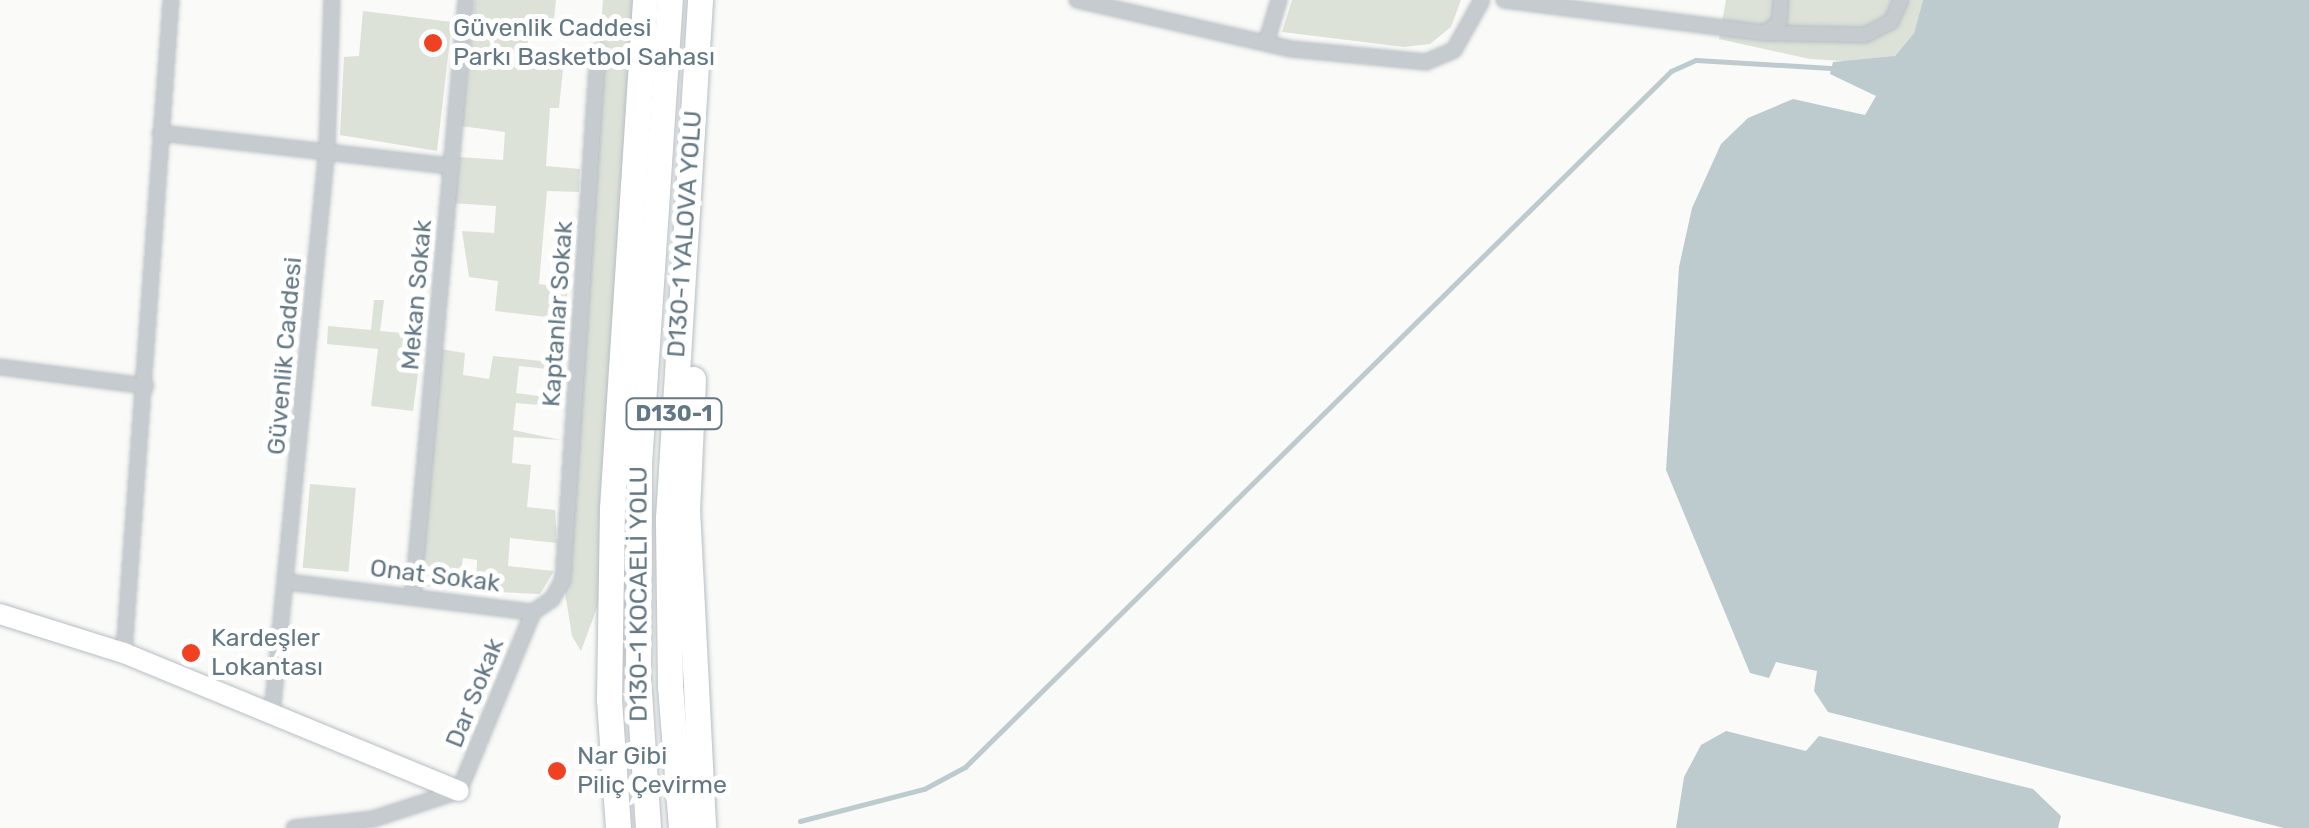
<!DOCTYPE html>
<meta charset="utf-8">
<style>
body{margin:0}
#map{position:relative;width:2309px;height:828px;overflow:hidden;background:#fafaf8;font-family:Rubik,sans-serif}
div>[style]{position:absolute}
.green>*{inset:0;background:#dce2d8;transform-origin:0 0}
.water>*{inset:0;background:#bdcbce}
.stream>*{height:5px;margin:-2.5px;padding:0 2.5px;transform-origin:2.5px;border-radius:2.5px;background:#bdcbce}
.roads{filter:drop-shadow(0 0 2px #b7bec3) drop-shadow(0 0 2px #b7bec3)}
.street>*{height:14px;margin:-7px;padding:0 7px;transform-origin:7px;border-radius:7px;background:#c5cbce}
.secondary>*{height:20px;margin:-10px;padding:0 10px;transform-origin:10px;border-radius:10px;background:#fff}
.highway>*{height:25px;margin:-12.5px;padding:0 12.5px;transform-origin:12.5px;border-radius:12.5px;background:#fff}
.dots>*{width:28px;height:28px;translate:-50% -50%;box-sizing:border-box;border:5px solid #fff;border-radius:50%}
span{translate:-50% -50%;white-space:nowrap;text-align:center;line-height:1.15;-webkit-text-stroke:10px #fff;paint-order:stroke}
.shield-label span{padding:2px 8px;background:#fff;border:2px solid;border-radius:8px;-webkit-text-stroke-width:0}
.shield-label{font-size:22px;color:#637885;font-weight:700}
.poi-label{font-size:25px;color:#637885}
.left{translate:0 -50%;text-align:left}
.street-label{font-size:25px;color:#637885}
</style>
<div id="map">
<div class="green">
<div style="clip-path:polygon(475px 0,556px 0,553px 30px,529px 29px,526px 65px,563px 69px,559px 108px,550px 108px,546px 166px,580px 169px,579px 192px,547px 191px,539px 284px,568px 288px,564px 319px,495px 311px,498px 281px,469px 277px,462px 231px,494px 233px,496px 206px,452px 203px,458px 157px,503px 160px,505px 132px,461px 126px)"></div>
<div style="clip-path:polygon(603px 0,638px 0,601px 597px,581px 651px,572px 636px,563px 580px)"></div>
<div style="clip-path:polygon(1292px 0,1461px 0,1451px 27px,1430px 44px,1404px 47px,1282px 32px)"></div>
<div style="clip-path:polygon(1726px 0,1923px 0,1914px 33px,1895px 56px,1876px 63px,1810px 59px,1719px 39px)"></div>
<div style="clip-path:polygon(363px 11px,452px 22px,437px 151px,340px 135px,344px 57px,359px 56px)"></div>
<div style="clip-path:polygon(374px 300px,384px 300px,380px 331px,423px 335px,413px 411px,371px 406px,378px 349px,327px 344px,328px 326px,371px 330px)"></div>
<div style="clip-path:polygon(440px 349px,465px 353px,463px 375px,489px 379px,493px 356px,560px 363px,566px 371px,519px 366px,516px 393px,562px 399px,562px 407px,516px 403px,513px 430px,561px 440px,514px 437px,512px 463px,531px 465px,527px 507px,555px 510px,557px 543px,510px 538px,508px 566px,554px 571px,540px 594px,476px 591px,477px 560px,463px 558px,458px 588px,419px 586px)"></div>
<div style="left:310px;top:484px;width:46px;height:84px;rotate:5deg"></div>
</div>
<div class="water">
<div style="clip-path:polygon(1923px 0,2309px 0,2309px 828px,2284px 828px,1828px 712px,1814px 691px,1817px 671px,1776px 662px,1769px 678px,1750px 673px,1666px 470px,1679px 267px,1692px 208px,1721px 144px,1748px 118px,1793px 99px,1865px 115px,1876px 96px,1830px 74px,1833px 62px,1895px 56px,1914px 33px)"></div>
<div style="clip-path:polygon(1726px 731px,1806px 751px,1819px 736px,2033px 789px,2061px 816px,2058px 828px,1676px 828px,1684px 777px,1701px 745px)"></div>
</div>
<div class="stream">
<div style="left:800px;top:821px;width:128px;rotate:-14.5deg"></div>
<div style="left:924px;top:789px;width:47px;rotate:-28.2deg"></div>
<div style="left:965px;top:767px;width:991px;rotate:-44.59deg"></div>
<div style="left:1671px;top:71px;width:27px;rotate:-24deg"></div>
<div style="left:1696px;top:60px;width:135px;rotate:3.4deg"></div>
</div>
<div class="roads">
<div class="street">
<div style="left:1077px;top:0;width:220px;rotate:12.9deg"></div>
<div style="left:1291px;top:49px;width:136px;rotate:5.5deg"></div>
<div style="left:1426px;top:62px;width:30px;rotate:-23deg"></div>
<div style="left:1454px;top:50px;width:57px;rotate:-60.8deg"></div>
<div style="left:1504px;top:0;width:263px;rotate:7.2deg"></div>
<div style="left:1765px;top:33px;width:100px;rotate:1.1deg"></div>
<div style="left:1865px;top:35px;width:29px;rotate:-27deg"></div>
<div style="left:1891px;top:22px;width:24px;rotate:-66deg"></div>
<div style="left:1765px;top:33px;width:17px;rotate:-36deg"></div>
<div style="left:1779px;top:23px;width:23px;rotate:-85deg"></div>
<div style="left:1266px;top:43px;width:45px;rotate:-73.2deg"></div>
<div style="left:160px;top:133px;width:293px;rotate:6.5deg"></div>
<div style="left:0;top:367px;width:147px;rotate:7.4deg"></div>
<div style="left:287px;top:582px;width:248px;rotate:7deg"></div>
<div style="left:533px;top:612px;width:23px;rotate:-34deg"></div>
<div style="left:552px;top:599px;width:22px;rotate:-60deg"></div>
<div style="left:563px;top:580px;width:530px;rotate:-86.21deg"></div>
<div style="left:413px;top:594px;width:596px;rotate:-84.9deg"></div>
<div style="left:124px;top:653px;width:655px;rotate:-85.88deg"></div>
<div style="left:272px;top:714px;width:569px;rotate:-84.45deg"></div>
<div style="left:327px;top:148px;width:148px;rotate:-88.1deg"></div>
<div style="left:294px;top:828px;width:80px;rotate:-6.5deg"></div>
<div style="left:373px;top:819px;width:90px;rotate:-18deg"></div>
<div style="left:459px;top:791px;width:194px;rotate:-67.5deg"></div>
</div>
<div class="secondary">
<div style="left:0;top:614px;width:130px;rotate:17.5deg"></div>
<div style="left:124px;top:653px;width:362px;rotate:22.4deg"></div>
</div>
<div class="highway">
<div style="left:693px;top:379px;width:130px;rotate:92.6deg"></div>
<div style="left:687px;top:509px;width:319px;rotate:87.1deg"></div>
<div style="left:618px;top:828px;width:129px;rotate:-94deg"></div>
<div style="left:609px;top:699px;width:191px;rotate:-89.1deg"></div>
<div style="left:612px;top:508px;width:509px;rotate:-86.28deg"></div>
<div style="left:648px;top:828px;width:152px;rotate:-93.8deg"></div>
<div style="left:638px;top:676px;width:212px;rotate:-89.7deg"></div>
<div style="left:639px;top:464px;width:465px;rotate:-86.2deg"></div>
<div style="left:681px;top:828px;width:142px;rotate:-94.4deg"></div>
<div style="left:670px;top:686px;width:168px;rotate:-90.7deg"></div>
<div style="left:668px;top:518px;width:519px;rotate:-86.46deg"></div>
</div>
</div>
<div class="dots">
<div style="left:433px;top:43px;background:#f04222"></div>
<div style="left:191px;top:653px;background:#f04222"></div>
<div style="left:557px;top:771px;background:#f04222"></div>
</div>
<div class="shield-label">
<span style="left:674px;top:414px">D130-1</span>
</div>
<div class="poi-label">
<span class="left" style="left:453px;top:43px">Güvenlik Caddesi<br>Parkı Basketbol Sahası</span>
<span class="left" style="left:211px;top:653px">Kardeşler<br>Lokantası</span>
<span class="left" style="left:577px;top:771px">Nar Gibi<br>Piliç Çevirme</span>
</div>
<div class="street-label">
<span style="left:685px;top:234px;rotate:-86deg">D130-1 YALOVA YOLU</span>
<span style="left:417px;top:295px;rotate:-85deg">Mekan Sokak</span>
<span style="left:558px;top:314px;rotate:-86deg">Kaptanlar Sokak</span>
<span style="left:285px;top:356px;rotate:-85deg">Güvenlik Caddesi</span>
<span style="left:435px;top:576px;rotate:7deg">Onat Sokak</span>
<span style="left:639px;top:594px;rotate:-90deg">D130-1 KOCAELİ YOLU</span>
<span style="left:475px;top:693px;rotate:-68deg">Dar Sokak</span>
</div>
</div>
